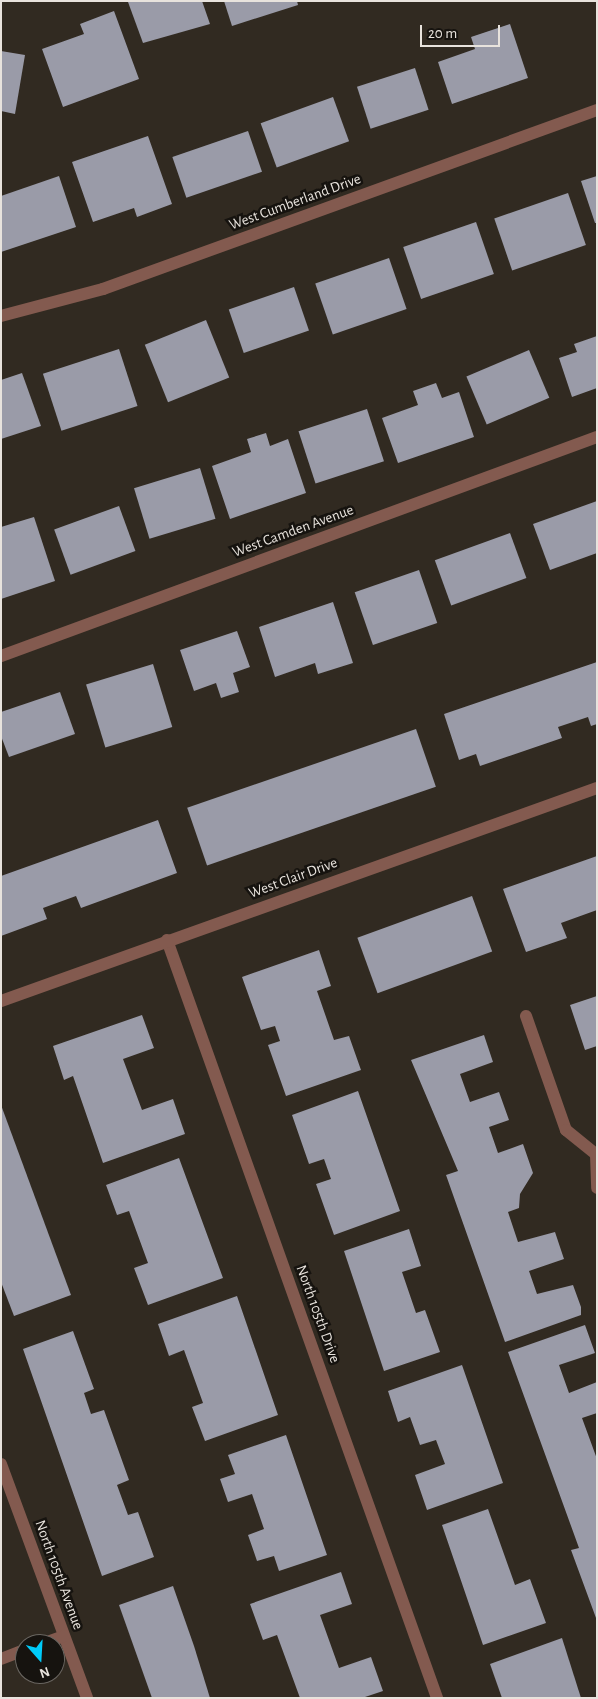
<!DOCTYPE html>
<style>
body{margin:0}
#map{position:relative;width:598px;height:1699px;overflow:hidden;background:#312a21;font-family:"Alegreya Sans",sans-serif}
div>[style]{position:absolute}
.building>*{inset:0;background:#9a9ba8;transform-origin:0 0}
.minor>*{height:12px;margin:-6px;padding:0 6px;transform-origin:6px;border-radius:6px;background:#835a4f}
span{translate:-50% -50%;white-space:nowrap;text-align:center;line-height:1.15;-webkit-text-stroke:5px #16130f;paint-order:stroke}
.street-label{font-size:15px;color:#e8e3dd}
.frame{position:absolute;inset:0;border:2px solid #e8e3dd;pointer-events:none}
.north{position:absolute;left:15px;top:1634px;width:50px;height:50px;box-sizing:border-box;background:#16130f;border:1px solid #6a6661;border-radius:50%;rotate:161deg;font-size:14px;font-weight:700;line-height:20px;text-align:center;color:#e8e3dd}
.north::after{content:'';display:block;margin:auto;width:18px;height:22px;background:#00cbf9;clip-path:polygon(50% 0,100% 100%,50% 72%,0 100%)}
.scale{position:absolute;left:420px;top:25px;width:80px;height:22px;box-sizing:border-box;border:2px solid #e8e3dd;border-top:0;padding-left:6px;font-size:15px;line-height:18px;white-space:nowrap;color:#e8e3dd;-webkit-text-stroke:4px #16130f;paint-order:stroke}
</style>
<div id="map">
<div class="building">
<div style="clip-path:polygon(202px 1px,210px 24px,143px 43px,128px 2px)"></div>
<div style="clip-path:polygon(224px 1px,297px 1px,298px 5px,232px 26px)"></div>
<div style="clip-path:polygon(114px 11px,139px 79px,63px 107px,42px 49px,84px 34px,80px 24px)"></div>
<div style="clip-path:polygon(510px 24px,528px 78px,452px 104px,438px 62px,475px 49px,471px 37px)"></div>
<div style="clip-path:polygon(1px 51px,25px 55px,15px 114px,1px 111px)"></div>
<div style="left:415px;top:68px;width:44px;height:61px;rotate:72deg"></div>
<div style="left:333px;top:97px;width:47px;height:77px;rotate:70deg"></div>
<div style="left:248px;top:131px;width:43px;height:80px;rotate:71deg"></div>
<div style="clip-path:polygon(148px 136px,172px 204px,137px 217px,134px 208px,93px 222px,72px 162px)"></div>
<div style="clip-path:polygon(59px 176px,76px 227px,1px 252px,1px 196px)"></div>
<div style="clip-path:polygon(597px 176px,597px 223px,595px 223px,581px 181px)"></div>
<div style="left:568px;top:193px;width:55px;height:78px;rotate:71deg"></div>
<div style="left:476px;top:222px;width:55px;height:77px;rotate:71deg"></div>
<div style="left:389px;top:258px;width:54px;height:78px;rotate:71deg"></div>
<div style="left:294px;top:287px;width:46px;height:69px;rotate:71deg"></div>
<div style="left:206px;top:320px;width:62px;height:66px;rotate:68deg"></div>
<div style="clip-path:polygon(597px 336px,597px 388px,572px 397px,559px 358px,577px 352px,574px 344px)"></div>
<div style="left:119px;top:349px;width:60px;height:80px;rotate:72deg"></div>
<div style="left:529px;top:350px;width:52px;height:68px;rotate:67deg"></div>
<div style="clip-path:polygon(22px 373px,41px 426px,1px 439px,1px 380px)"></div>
<div style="clip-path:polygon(436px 383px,442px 398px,459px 392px,474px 437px,398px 463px,382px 418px,418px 405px,413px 391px)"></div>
<div style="left:367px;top:409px;width:55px;height:72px;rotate:72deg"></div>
<div style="clip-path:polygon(266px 433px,270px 446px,288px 439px,306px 493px,230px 519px,212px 466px,251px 452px,247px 439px)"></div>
<div style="left:200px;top:468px;width:53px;height:69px;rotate:73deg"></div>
<div style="clip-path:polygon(597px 501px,597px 553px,550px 570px,533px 524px)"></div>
<div style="left:119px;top:506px;width:48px;height:69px;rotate:70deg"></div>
<div style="clip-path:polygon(34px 517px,55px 581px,1px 599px,1px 527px)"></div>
<div style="left:510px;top:533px;width:48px;height:80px;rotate:70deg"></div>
<div style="left:419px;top:570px;width:56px;height:68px;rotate:71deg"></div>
<div style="clip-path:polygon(333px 602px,353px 663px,318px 674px,315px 663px,275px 677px,259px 627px)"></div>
<div style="clip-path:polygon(237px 631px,250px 667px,233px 673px,239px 692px,221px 698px,216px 683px,194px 691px,180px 650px)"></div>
<div style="clip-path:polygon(597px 662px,597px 724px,591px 726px,588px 717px,558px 727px,562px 738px,480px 766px,476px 754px,459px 760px,444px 714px)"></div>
<div style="left:153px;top:664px;width:66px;height:70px;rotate:73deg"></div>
<div style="clip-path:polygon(60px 692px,75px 734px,9px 757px,1px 736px,1px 712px)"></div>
<div style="left:416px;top:729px;width:61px;height:242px;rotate:71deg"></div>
<div style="clip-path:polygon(158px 820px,177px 873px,81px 908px,76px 896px,43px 908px,47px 919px,1px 936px,1px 876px)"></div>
<div style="clip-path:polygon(597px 856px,597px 910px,561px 923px,567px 938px,526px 952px,503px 889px)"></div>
<div style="left:472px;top:896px;width:59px;height:122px;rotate:70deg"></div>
<div style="clip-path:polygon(319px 950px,331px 986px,317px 991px,334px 1040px,349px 1036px,361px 1070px,286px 1096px,268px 1045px,280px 1041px,275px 1026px,261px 1030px,242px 977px)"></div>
<div style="clip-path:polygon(597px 996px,597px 1046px,585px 1050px,570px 1005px)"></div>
<div style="clip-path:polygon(142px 1015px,154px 1048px,123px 1059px,142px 1110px,173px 1099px,185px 1134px,103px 1163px,73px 1076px,64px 1080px,53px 1046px)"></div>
<div style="clip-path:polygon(484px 1035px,493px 1062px,460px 1074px,470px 1102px,499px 1092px,509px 1120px,489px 1127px,498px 1153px,523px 1144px,533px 1173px,520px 1194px,519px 1208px,508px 1212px,518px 1242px,555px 1232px,564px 1259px,529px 1271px,537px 1294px,573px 1285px,581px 1307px,581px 1315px,505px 1342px,446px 1175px,458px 1171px,411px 1060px)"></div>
<div style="clip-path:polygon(358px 1091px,400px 1211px,334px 1235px,316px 1184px,331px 1179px,324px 1159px,309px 1164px,292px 1115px)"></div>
<div style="clip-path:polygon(1px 1105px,71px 1295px,14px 1316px,1px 1282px)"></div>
<div style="clip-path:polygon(179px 1158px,223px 1278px,148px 1305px,134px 1268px,148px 1263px,129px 1211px,117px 1215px,106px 1185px)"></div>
<div style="clip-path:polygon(409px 1229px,421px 1266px,402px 1272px,416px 1313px,425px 1310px,440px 1352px,384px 1371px,344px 1251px)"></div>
<div style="clip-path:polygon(237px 1296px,278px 1415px,205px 1441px,192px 1407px,203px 1403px,184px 1350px,169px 1356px,158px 1324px)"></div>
<div style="clip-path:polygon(585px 1325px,595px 1353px,559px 1365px,569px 1393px,597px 1382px,597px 1413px,582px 1418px,597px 1459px,596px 1618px,571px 1550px,579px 1548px,508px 1352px)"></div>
<div style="clip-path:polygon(73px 1331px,94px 1389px,84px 1393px,91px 1414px,104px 1410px,129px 1480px,117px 1485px,128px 1515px,138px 1512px,154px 1557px,102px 1576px,23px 1349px)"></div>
<div style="clip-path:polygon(462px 1365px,503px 1483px,427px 1510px,415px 1475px,445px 1464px,436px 1440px,420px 1445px,410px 1417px,398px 1422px,388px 1391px)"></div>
<div style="clip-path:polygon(286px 1435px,327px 1555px,279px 1571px,274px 1556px,257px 1561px,248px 1535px,264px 1529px,252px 1494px,228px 1502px,220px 1479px,235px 1474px,228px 1455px)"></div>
<div style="clip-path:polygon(488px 1509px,515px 1585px,530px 1579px,546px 1623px,483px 1645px,442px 1525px)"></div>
<div style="clip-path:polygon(341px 1572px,352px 1604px,320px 1615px,339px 1668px,371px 1657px,383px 1691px,362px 1698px,300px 1698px,277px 1635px,263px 1640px,250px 1604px)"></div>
<div style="clip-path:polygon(173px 1586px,194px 1646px,210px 1698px,152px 1698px,119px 1605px)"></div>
<div style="clip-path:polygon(562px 1638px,581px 1698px,502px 1698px,490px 1664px)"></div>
</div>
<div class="minor">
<div style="left:1px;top:316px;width:106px;rotate:-14.8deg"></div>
<div style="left:103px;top:289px;width:525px;rotate:-19.92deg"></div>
<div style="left:1px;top:656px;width:635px;rotate:-20.18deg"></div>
<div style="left:167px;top:940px;width:805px;rotate:70.39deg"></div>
<div style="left:1px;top:1001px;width:633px;rotate:-19.67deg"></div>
<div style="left:526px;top:1016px;width:121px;rotate:70.7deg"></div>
<div style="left:566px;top:1130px;width:38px;rotate:39deg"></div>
<div style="left:596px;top:1154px;width:34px;rotate:88deg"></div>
<div style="left:1px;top:1464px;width:249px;rotate:69.8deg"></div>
<div style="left:42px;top:1644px;width:23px;rotate:-20deg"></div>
<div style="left:1px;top:1659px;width:26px;rotate:-21deg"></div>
</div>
<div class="street-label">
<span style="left:295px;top:202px;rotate:-20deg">West Cumberland Drive</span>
<span style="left:293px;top:531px;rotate:-20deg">West Camden Avenue</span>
<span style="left:293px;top:878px;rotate:-20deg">West Clair Drive</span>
<span style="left:318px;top:1314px;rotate:70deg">North 105th Drive</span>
<span style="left:59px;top:1575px;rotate:70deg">North 105th Avenue</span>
</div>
<div class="frame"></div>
<div class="north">N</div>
<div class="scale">20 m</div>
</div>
